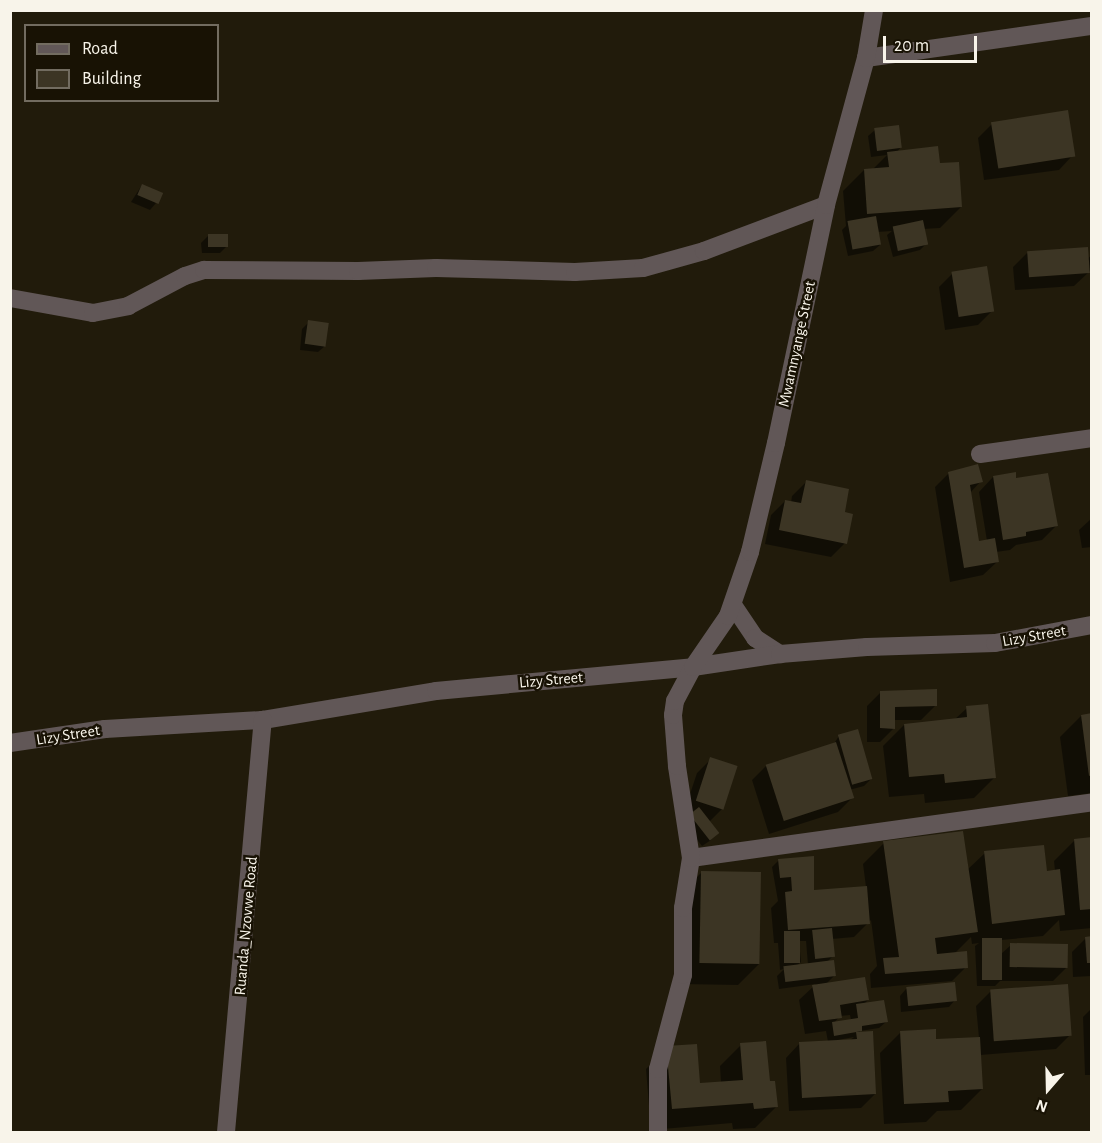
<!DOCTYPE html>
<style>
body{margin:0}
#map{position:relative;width:1102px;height:1143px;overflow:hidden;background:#211b0b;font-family:"Alegreya Sans",sans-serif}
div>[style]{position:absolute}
.shadow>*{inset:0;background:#0007}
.building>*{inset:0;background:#3c3524;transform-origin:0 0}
.minor>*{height:18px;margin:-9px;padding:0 9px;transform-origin:9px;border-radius:9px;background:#615757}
span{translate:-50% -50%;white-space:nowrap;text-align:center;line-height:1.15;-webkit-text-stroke:5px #181204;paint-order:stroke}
.street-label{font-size:16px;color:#f8f4ea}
.frame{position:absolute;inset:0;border:12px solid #f8f4ea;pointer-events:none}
.legend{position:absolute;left:24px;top:24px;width:195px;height:78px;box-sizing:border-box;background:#181204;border:2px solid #726c60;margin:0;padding:8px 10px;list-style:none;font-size:18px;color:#f8f4ea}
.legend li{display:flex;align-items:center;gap:12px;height:30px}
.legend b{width:30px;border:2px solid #726c60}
.north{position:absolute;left:1018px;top:1059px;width:60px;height:60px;-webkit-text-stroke:4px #181204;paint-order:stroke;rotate:200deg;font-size:16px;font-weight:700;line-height:24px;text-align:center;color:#f8f4ea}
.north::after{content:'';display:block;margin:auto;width:21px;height:27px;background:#f8f4ea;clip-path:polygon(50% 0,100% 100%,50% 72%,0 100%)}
.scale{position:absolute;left:883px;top:36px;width:94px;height:27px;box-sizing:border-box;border:3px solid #f8f4ea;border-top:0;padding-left:8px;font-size:18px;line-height:21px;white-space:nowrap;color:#f8f4ea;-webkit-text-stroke:4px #181204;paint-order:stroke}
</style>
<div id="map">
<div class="shadow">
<div style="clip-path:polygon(992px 124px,1073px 155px,1059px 170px,984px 180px,978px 138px)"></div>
<div style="clip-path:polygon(875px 130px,901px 147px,896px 153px,939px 165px,961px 207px,940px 228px,923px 229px,927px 243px,920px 250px,893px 257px,887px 235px,892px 231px,877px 232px,880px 245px,873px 251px,848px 256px,842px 230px,846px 226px,843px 191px,864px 170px,872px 170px,887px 155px,871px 157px,868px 136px)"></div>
<div style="clip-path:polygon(142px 185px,156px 203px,150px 210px,131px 202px)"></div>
<div style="clip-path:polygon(208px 236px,227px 246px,220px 253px,202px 253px,201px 243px)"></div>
<div style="clip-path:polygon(1027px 253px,1087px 259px,1092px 255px,1092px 288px,1090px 271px,1074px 286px,1015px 290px,1013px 267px)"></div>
<div style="clip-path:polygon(953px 273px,992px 311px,978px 325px,945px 330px,939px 287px)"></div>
<div style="clip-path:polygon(309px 322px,325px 346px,318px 352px,300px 350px,302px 329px)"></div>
<div style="clip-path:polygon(949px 473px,981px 481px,970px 493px,978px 543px,987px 541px,979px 492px,993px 477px,1015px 480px,1056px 526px,1042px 540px,1016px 545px,1010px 550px,996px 552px,998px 561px,983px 575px,950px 582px,935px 487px)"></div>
<div style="clip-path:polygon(806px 482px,843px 513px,845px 543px,831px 557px,765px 544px,771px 515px,785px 501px,791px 503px,792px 496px)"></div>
<div style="clip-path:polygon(1092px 518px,1092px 547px,1082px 548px,1079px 530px)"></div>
<div style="clip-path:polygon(881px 692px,935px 706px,921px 720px,894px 720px,894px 728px,880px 742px,867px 742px,867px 706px)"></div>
<div style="clip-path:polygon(967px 708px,995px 777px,974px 798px,925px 803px,924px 794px,889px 797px,883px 746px,904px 725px,954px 720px)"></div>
<div style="clip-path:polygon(1092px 715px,1092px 793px,1068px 796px,1060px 737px,1081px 716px)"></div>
<div style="clip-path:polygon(839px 736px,871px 779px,864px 786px,849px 790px,852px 798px,838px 812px,769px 834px,752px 780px,766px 766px,833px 745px)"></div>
<div style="clip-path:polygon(711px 759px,722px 809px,709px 822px,711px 840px,702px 846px,683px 822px,683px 815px,697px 773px)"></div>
<div style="clip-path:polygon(evenodd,1092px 839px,1092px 928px,1060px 931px,1059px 920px,1043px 936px,1001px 940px,1001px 954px,1011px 945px,1067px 967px,1053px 981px,1000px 981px,995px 986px,977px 986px,975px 946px,979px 943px,972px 944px,971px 937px,954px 954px,966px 967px,952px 981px,871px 988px,870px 974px,877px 966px,871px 920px,854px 937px,832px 939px,833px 956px,827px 962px,835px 975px,826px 984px,868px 1000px,863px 1005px,886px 1022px,879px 1028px,860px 1031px,875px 1094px,861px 1108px,789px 1111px,786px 1058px,800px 1043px,828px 1042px,826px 1031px,805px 1034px,799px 1000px,816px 984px,779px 989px,777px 976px,784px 969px,780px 970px,778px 943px,774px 943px,771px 908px,778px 901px,772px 867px,779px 860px,813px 892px,866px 887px,863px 864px,884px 843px,967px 870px,985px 853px,1045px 872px,1055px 871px,1054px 861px,1075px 840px,1092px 839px,799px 941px,806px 941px,808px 965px,795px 967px,801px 962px,799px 941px,1092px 839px,850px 1015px,851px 1020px,834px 1023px,840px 1016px,850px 1015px,1092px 839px,854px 1037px,849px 1041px,838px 1042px,838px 1040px,854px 1037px)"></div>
<div style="clip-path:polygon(701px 873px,759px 964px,738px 985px,680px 984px,680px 894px)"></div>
<div style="clip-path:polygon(1086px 938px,1092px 938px,1092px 976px,1073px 977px,1072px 952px)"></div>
<div style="clip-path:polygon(906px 989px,955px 1000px,949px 1007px,901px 1012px,900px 996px)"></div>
<div style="clip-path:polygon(990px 992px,1070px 1035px,1056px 1049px,980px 1055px,982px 1089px,961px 1110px,937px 1111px,926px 1122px,884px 1124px,880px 1053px,901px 1032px,934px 1041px,979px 1038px,976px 1006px)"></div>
<div style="clip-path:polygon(1092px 1008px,1092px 1075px,1085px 1075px,1083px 1017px)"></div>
<div style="clip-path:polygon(741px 1045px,776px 1107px,755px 1128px,733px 1129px,732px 1123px,651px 1130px,646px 1069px,667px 1048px,699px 1085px,721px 1083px,720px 1066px)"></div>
</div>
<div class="building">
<div style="left:1068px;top:110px;width:47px;height:78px;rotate:81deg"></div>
<div style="left:899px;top:125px;width:23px;height:25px;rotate:83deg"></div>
<div style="clip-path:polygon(938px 146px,940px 163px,959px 162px,962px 207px,867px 214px,864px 169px,889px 167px,887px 152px)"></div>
<div style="left:142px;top:184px;width:23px;height:12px;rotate:23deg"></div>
<div style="left:876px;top:216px;width:29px;height:29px;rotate:80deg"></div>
<div style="left:923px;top:220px;width:25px;height:31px;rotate:78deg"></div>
<div style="left:208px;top:234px;width:20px;height:13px"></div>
<div style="left:1088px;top:247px;width:26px;height:61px;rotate:86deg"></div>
<div style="left:987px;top:266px;width:46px;height:36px;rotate:81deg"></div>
<div style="left:308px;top:320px;width:21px;height:24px;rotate:8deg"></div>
<div style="clip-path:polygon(978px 464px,983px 482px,970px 485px,979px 541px,995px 538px,999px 562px,964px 568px,948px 472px)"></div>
<div style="clip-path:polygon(1016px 472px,1016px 478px,1048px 473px,1058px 526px,1026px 532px,1026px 536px,1003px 540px,993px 476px)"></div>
<div style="clip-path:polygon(806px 480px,849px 489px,845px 512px,853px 514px,847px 544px,779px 530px,785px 500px,801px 503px)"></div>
<div style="clip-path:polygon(937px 689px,937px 706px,895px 707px,895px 729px,880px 728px,880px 691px)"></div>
<div style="clip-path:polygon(988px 704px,996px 778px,945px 783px,944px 774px,909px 777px,904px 724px,967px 717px,966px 706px)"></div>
<div style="clip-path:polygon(1092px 713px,1092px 775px,1089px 776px,1081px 715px)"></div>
<div style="left:858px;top:729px;width:52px;height:21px;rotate:74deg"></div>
<div style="left:836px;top:742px;width:59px;height:74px;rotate:72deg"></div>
<div style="left:710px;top:757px;width:29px;height:46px;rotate:18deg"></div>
<div style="left:699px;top:807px;width:33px;height:12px;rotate:52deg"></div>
<div style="clip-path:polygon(963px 831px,978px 932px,935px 938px,937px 954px,967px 951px,968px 968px,885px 974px,883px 958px,899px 957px,883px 841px)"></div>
<div style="clip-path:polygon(1092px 837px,1092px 909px,1080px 910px,1074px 839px)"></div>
<div style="clip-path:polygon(1044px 845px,1047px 871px,1060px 869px,1065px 915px,992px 924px,984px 851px)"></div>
<div style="clip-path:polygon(814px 856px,814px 890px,867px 886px,870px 924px,788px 930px,785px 892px,792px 891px,791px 877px,780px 878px,778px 859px)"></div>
<div style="left:701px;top:871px;width:60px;height:92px;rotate:1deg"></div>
<div style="left:832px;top:928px;width:29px;height:20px;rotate:84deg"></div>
<div style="left:784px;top:931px;width:16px;height:32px"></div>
<div style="clip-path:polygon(1092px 936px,1092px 963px,1087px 963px,1085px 937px)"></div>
<div style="left:982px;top:938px;width:20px;height:42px"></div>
<div style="left:1010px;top:943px;width:58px;height:24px;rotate:1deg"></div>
<div style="left:834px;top:960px;width:16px;height:51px;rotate:83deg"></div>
<div style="clip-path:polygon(865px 977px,869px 1000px,840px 1005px,842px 1018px,819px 1021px,812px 985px)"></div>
<div style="left:955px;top:982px;width:19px;height:49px;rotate:84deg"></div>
<div style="left:1068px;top:984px;width:52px;height:78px;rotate:86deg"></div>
<div style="clip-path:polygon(884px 1000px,888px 1022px,862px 1026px,862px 1031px,834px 1036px,832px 1022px,858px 1018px,856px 1004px)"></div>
<div style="clip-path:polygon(936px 1029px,936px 1039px,980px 1037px,983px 1089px,948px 1091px,949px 1102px,904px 1104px,900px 1031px)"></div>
<div style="clip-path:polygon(873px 1031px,876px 1094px,802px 1098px,799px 1042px,857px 1039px,856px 1032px)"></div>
<div style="clip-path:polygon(766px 1041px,770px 1081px,775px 1081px,778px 1107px,754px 1109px,753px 1103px,672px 1109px,666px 1046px,697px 1044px,700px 1083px,743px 1080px,740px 1043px)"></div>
</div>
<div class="minor">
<div style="left:866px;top:58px;width:228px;rotate:-8.1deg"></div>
<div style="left:10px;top:298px;width:84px;rotate:10.2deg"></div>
<div style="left:93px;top:313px;width:36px;rotate:-11deg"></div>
<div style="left:128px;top:306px;width:64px;rotate:-27.8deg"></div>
<div style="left:185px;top:276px;width:20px;rotate:-18deg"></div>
<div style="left:204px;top:270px;width:154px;rotate:0.4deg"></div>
<div style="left:358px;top:271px;width:78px;rotate:-2.2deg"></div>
<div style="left:436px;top:268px;width:139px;rotate:1.6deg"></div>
<div style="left:575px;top:272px;width:68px;rotate:-3.4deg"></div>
<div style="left:643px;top:268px;width:63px;rotate:-15.6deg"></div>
<div style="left:704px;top:251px;width:130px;rotate:-20.7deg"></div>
<div style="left:980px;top:454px;width:113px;rotate:-8.1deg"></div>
<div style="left:733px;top:605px;width:40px;rotate:56deg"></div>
<div style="left:755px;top:638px;width:30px;rotate:33deg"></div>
<div style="left:10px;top:743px;width:96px;rotate:-8.4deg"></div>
<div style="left:105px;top:729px;width:158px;rotate:-3.3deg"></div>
<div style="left:263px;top:720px;width:175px;rotate:-9.5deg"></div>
<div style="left:436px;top:691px;width:258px;rotate:-5.3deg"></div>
<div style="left:693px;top:667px;width:88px;rotate:-8.5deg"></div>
<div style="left:780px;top:654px;width:87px;rotate:-4.6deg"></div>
<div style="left:867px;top:647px;width:128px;rotate:-1.8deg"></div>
<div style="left:995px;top:643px;width:99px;rotate:-10.5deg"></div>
<div style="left:691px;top:858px;width:405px;rotate:-7.9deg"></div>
<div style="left:226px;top:1132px;width:414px;rotate:-84.9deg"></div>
<div style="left:658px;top:1132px;width:63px;rotate:-90deg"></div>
<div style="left:658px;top:1069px;width:97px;rotate:-75.1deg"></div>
<div style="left:683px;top:975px;width:67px;rotate:-90deg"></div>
<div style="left:683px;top:908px;width:51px;rotate:-80.9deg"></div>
<div style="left:691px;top:858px;width:93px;rotate:-98.7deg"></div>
<div style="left:677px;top:766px;width:51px;rotate:-94.5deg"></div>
<div style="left:673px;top:715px;width:14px;rotate:-82deg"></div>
<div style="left:675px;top:701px;width:38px;rotate:-62deg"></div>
<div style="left:693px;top:667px;width:62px;rotate:-55.5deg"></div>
<div style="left:728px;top:616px;width:68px;rotate:-71deg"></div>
<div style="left:750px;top:552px;width:112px;rotate:-76.6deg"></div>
<div style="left:776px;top:443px;width:243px;rotate:-78.1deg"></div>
<div style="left:826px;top:205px;width:152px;rotate:-74.8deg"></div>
<div style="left:866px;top:58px;width:49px;rotate:-80.5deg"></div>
</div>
<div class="street-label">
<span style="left:797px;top:344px;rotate:-78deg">Mwamnyange Street</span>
<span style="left:1034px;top:636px;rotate:-10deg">Lizy Street</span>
<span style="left:551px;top:680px;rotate:-5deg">Lizy Street</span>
<span style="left:68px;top:735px;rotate:-9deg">Lizy Street</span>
<span style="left:246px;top:926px;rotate:-85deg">Ruanda_Nzovwe Road</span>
</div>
<div class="frame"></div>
<ul class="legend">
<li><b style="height:8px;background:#615757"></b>Road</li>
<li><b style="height:16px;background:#3c3524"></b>Building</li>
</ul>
<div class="north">N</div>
<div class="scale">20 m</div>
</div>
